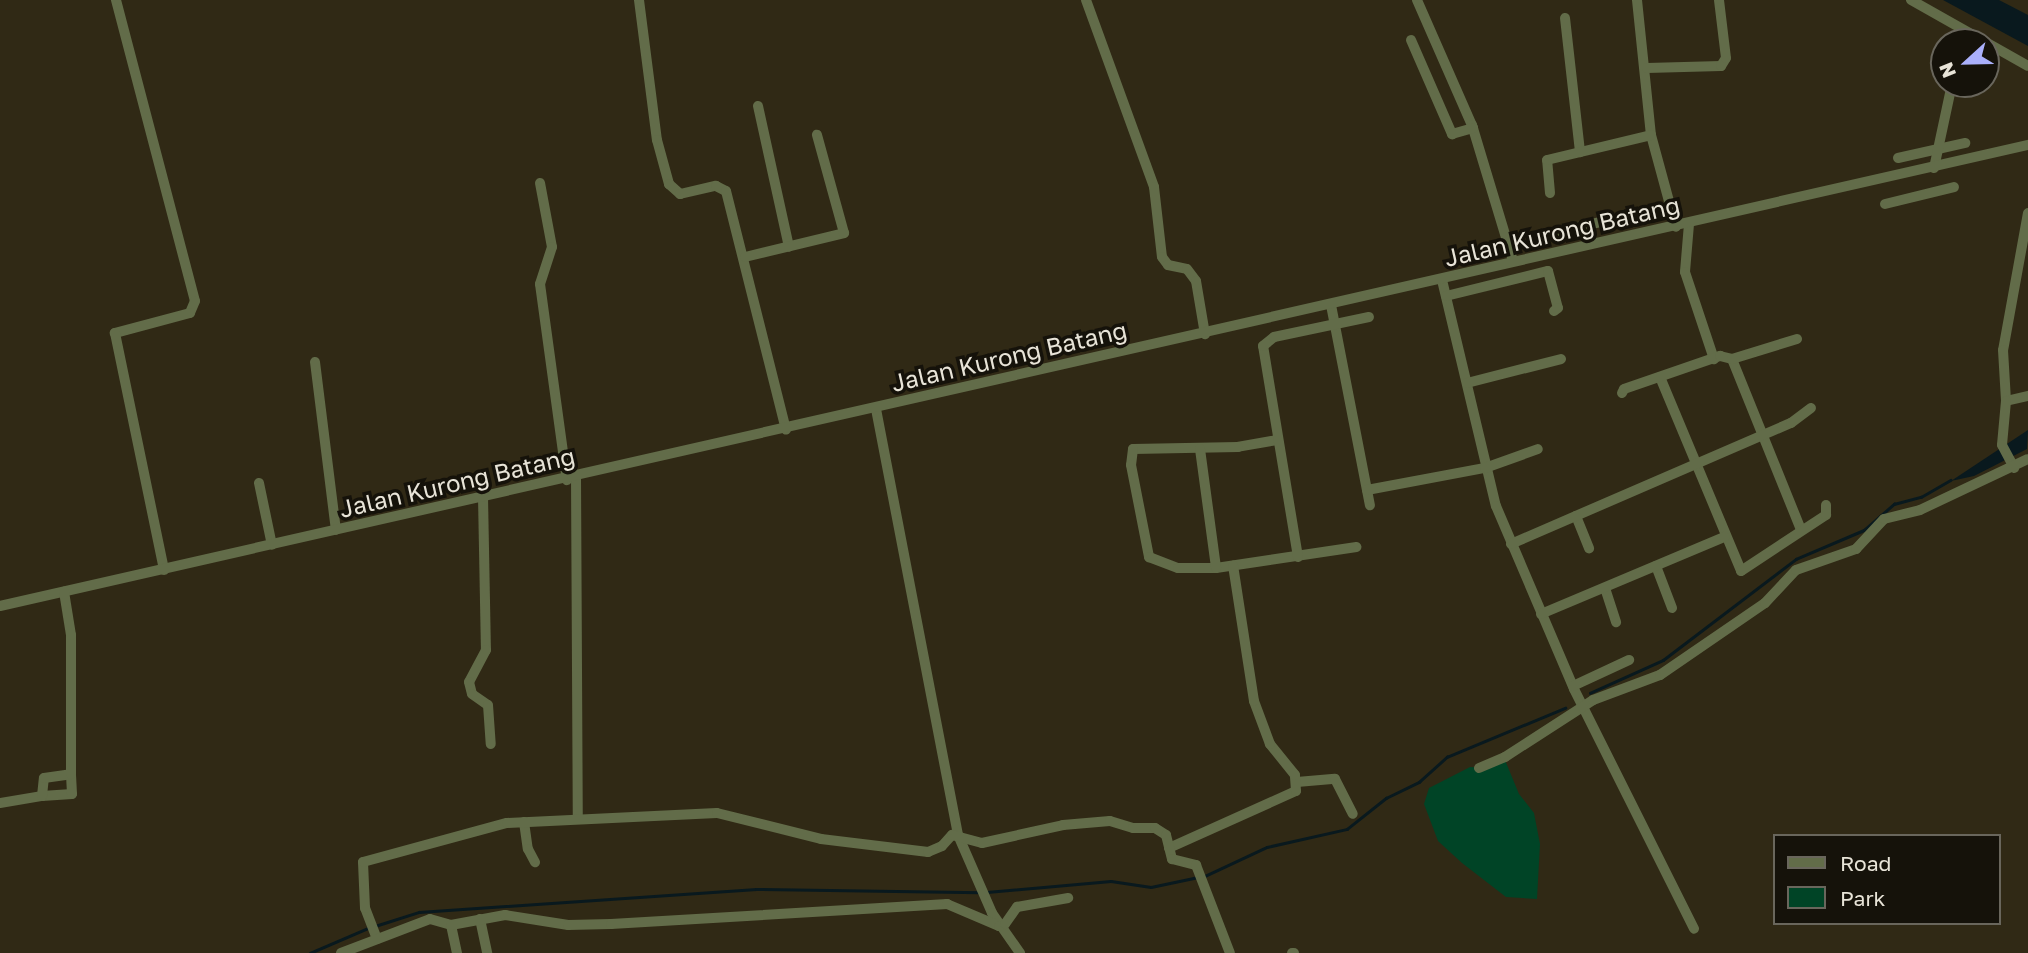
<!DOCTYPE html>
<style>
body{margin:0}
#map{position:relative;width:2028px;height:953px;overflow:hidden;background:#302915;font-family:"Golos Text",sans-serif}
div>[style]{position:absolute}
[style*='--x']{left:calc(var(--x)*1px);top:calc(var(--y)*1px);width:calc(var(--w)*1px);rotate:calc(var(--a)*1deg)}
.green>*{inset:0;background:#004426}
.water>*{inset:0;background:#09191e}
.stream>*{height:2.5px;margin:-1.25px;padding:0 1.25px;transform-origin:1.25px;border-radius:1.25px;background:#09191e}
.minor>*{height:10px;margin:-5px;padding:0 5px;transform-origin:5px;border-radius:5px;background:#626c49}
span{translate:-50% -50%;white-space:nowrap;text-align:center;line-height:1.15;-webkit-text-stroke:7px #15120a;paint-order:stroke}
.street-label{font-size:24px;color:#e8e4d8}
.legend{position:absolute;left:1773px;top:834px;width:228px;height:91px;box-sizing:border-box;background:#15120a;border:2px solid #69665c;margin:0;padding:9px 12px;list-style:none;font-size:21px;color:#e8e4d8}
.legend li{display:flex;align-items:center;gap:14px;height:35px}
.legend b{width:35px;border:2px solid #69665c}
.north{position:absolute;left:1930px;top:28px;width:70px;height:70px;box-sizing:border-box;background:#15120a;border:2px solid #69665c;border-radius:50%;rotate:248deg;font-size:19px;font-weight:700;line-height:28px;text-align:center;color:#e8e4d8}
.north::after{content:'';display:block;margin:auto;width:24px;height:32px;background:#aab0fb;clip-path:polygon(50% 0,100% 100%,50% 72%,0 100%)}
</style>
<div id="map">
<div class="green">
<i style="clip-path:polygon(1505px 760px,1519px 794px,1534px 813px,1540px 844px,1537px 899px,1506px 897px,1462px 863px,1438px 841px,1424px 804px,1429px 788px,1470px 767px,1485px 768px)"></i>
</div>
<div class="water">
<i style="clip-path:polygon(1943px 0,1999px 0,2028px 15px,2028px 46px)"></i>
<i style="clip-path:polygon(2028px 430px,2027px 449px,1974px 476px,1951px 481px)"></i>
</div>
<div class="stream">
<i style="--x:1590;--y:693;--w:80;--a:-24.3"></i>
<i style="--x:1663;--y:660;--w:167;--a:-37.2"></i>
<i style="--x:1796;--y:559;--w:74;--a:-23.1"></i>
<i style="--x:1864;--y:530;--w:40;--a:-41"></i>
<i style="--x:1894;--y:504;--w:28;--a:-15"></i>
<i style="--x:1921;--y:497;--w:34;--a:-30"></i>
<i style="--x:1205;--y:876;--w:68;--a:-25.1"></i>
<i style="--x:1267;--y:847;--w:82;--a:-12.7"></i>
<i style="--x:1347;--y:829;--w:50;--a:-38.5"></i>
<i style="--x:1386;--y:798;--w:37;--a:-26"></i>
<i style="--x:1419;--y:782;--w:38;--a:-42"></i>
<i style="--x:1447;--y:757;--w:128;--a:-22.6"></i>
<i style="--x:987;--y:892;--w:124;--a:-5.1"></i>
<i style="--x:1111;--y:881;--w:40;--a:8.5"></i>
<i style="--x:1151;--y:887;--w:48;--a:-12"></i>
<i style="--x:375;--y:926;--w:46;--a:-17.7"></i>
<i style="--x:419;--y:912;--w:338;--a:-3.9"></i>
<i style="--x:756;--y:889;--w:224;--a:0.8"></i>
<i style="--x:310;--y:953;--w:63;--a:-23.3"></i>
</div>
<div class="minor">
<i style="--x:116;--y:0;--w:311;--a:75.3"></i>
<i style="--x:195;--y:301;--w:13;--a:113"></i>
<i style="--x:190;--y:313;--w:78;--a:165.1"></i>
<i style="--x:115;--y:333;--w:242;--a:78.3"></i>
<i style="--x:639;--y:0;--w:141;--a:82.7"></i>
<i style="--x:657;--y:140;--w:46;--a:74.7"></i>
<i style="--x:669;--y:184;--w:15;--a:42"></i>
<i style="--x:680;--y:194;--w:37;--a:-13"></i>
<i style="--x:716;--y:186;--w:11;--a:27"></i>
<i style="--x:726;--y:191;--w:246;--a:75.9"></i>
<i style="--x:1086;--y:0;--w:199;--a:70"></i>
<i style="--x:1154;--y:187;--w:70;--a:83.5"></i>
<i style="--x:1162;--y:257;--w:10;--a:53"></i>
<i style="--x:1168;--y:265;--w:19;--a:12"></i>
<i style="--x:1187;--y:269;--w:15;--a:53"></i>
<i style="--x:1196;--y:281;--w:54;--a:80.4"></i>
<i style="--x:1417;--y:0;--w:137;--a:66.3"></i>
<i style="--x:1472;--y:125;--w:142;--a:73.2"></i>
<i style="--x:1637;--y:0;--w:136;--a:84.1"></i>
<i style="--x:1651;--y:135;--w:95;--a:74.8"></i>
<i style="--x:1911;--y:0;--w:134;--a:29.4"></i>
<i style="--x:1565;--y:18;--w:135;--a:83.6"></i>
<i style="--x:1411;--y:40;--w:103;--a:66.4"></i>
<i style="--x:1452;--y:134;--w:22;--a:-16"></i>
<i style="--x:1647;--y:68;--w:74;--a:-1.5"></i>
<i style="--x:1721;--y:66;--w:9;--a:-58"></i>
<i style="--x:1726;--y:58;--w:58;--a:-96.9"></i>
<i style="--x:758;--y:106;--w:144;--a:77.6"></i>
<i style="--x:1898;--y:158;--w:69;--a:-12.6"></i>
<i style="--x:1934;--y:168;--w:86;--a:-77.9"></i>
<i style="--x:540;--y:183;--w:65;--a:79.4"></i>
<i style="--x:552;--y:247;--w:39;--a:108"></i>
<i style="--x:540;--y:284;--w:198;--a:82.2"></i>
<i style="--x:1550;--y:193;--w:33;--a:-95"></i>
<i style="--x:1547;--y:160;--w:107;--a:-13.5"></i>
<i style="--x:1885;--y:204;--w:71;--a:-13.8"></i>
<i style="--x:2028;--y:213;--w:139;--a:100.3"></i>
<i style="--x:2003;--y:350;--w:51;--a:86.6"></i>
<i style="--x:2006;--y:401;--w:23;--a:-13"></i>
<i style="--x:1689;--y:224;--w:48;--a:94.8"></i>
<i style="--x:1685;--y:272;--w:92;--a:71.6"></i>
<i style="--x:1556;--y:232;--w:118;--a:-12.7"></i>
<i style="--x:745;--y:257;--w:102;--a:-13.6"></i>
<i style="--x:844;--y:233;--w:102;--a:-105.4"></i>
<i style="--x:1442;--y:280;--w:232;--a:76.6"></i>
<i style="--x:1496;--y:506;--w:199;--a:66.9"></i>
<i style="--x:1574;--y:689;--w:268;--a:63.4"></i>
<i style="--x:1446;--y:296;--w:105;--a:-13.8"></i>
<i style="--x:1548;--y:271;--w:38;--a:75"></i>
<i style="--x:1558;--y:308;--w:5;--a:143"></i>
<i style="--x:1331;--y:305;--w:204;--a:79"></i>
<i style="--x:1732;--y:359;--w:184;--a:68"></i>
<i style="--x:315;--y:362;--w:169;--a:82.9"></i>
<i style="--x:1660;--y:377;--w:210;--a:67.3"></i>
<i style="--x:1741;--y:571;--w:102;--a:-33.4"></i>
<i style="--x:1826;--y:515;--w:10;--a:-90"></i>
<i style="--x:1467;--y:383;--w:97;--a:-14.3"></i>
<i style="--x:1622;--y:393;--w:4;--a:-63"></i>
<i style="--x:1624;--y:389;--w:102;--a:-19"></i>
<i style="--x:1720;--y:356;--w:12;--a:14"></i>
<i style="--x:1732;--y:359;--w:68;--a:-17.1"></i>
<i style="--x:2006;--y:401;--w:44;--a:95.2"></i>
<i style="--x:2002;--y:445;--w:26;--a:62"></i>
<i style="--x:876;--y:409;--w:434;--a:79.1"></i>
<i style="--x:958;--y:835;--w:85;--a:66.4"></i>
<i style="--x:992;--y:913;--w:49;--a:55"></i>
<i style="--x:1277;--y:440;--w:40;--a:170"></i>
<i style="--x:1238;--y:447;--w:105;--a:178.9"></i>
<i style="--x:1133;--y:449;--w:16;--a:97"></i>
<i style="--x:1131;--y:465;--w:94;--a:78.9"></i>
<i style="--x:1149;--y:557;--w:31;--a:21"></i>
<i style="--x:1178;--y:568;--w:38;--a:0"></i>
<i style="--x:1216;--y:568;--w:142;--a:-8.5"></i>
<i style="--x:1200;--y:449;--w:120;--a:82.3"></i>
<i style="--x:576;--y:477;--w:340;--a:89.7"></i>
<i style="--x:259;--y:483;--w:63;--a:78.2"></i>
<i style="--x:1367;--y:490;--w:120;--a:-10.6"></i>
<i style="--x:1485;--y:468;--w:56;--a:-19.7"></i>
<i style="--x:483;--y:497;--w:153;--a:88.9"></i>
<i style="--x:486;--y:650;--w:36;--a:118"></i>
<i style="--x:469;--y:682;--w:12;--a:76"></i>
<i style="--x:472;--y:694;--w:19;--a:35"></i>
<i style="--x:488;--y:705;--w:39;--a:86"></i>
<i style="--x:1576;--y:516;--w:35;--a:68"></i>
<i style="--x:1511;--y:544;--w:305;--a:-23.4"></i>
<i style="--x:1791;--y:423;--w:25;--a:-37"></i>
<i style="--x:1298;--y:557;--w:214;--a:-99.4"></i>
<i style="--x:1263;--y:346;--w:14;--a:-39"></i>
<i style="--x:1274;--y:337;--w:97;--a:-11.9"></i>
<i style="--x:1656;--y:566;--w:45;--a:69.1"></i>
<i style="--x:1605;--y:588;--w:36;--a:72"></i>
<i style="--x:0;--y:606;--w:2080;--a:-12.81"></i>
<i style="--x:1541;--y:614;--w:199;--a:-22.8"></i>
<i style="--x:1573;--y:686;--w:62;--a:-24.9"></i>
<i style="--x:1479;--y:768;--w:28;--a:-23"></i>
<i style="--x:1505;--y:757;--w:105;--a:-32.9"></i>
<i style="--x:1593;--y:700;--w:72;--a:-20.5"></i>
<i style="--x:1660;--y:675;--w:127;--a:-34.4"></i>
<i style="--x:1765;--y:603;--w:45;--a:-46.8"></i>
<i style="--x:1796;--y:570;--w:64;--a:-19.3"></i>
<i style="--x:1856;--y:549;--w:41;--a:-47"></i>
<i style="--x:1884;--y:519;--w:37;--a:-14"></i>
<i style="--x:1920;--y:510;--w:119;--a:-25.3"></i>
<i style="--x:1297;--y:782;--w:38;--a:-5"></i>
<i style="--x:1335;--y:779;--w:39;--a:63"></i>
<i style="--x:42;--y:796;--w:30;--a:-4"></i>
<i style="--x:72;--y:794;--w:20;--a:-93"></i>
<i style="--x:0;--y:803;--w:43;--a:-9.5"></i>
<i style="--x:42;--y:796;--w:18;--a:-84"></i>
<i style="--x:44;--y:778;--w:27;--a:-8"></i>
<i style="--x:71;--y:774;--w:139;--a:-90"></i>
<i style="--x:71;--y:635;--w:44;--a:-99.2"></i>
<i style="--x:524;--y:822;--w:27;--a:82"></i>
<i style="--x:528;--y:849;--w:15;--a:62"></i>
<i style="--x:1169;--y:848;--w:139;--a:-24.2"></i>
<i style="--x:1296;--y:791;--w:16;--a:-94"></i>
<i style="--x:1295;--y:775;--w:40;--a:-129"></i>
<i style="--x:1270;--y:744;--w:46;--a:-110.4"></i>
<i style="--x:1254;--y:701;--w:137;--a:-98.8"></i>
<i style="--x:480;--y:919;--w:35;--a:78"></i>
<i style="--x:451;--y:925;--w:29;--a:78"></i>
<i style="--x:377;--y:939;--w:33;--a:-111"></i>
<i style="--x:365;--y:908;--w:46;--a:-92.5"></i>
<i style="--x:363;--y:862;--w:149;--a:-15.2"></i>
<i style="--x:507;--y:823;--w:210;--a:-2.7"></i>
<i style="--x:717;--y:813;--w:107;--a:14"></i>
<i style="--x:821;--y:839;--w:108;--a:6.9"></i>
<i style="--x:928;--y:852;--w:15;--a:-23"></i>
<i style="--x:942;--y:846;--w:15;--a:-48"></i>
<i style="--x:952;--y:835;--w:31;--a:15"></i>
<i style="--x:982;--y:843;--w:83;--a:-12.5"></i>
<i style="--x:1063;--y:825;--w:47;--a:-4.9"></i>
<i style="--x:1110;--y:821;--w:24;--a:17"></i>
<i style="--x:1133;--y:828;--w:22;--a:0"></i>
<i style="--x:1155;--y:828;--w:13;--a:32"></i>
<i style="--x:1166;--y:835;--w:25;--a:76"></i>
<i style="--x:1172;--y:859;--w:25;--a:14"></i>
<i style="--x:1196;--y:865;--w:94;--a:68.9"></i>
<i style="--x:341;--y:953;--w:95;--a:-20.9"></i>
<i style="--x:430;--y:919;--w:22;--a:16"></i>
<i style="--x:451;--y:925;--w:55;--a:-10.5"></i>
<i style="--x:505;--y:915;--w:64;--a:9"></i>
<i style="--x:568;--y:925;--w:43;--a:-1.3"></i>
<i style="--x:611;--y:924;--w:337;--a:-3.4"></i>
<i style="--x:947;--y:904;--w:56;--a:22.9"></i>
<i style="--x:999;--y:926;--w:6;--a:-18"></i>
<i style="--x:1005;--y:924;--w:21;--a:-55"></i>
<i style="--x:1017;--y:907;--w:52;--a:-10"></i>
<i style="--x:1292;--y:953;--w:2;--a:0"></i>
</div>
<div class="street-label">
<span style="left:1562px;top:231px;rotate:-13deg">Jalan Kurong Batang</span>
<span style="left:1009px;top:356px;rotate:-13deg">Jalan Kurong Batang</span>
<span style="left:457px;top:482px;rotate:-13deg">Jalan Kurong Batang</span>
</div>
<ul class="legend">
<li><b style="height:9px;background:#626c49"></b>Road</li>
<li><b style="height:19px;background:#004426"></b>Park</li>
</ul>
<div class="north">N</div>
</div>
